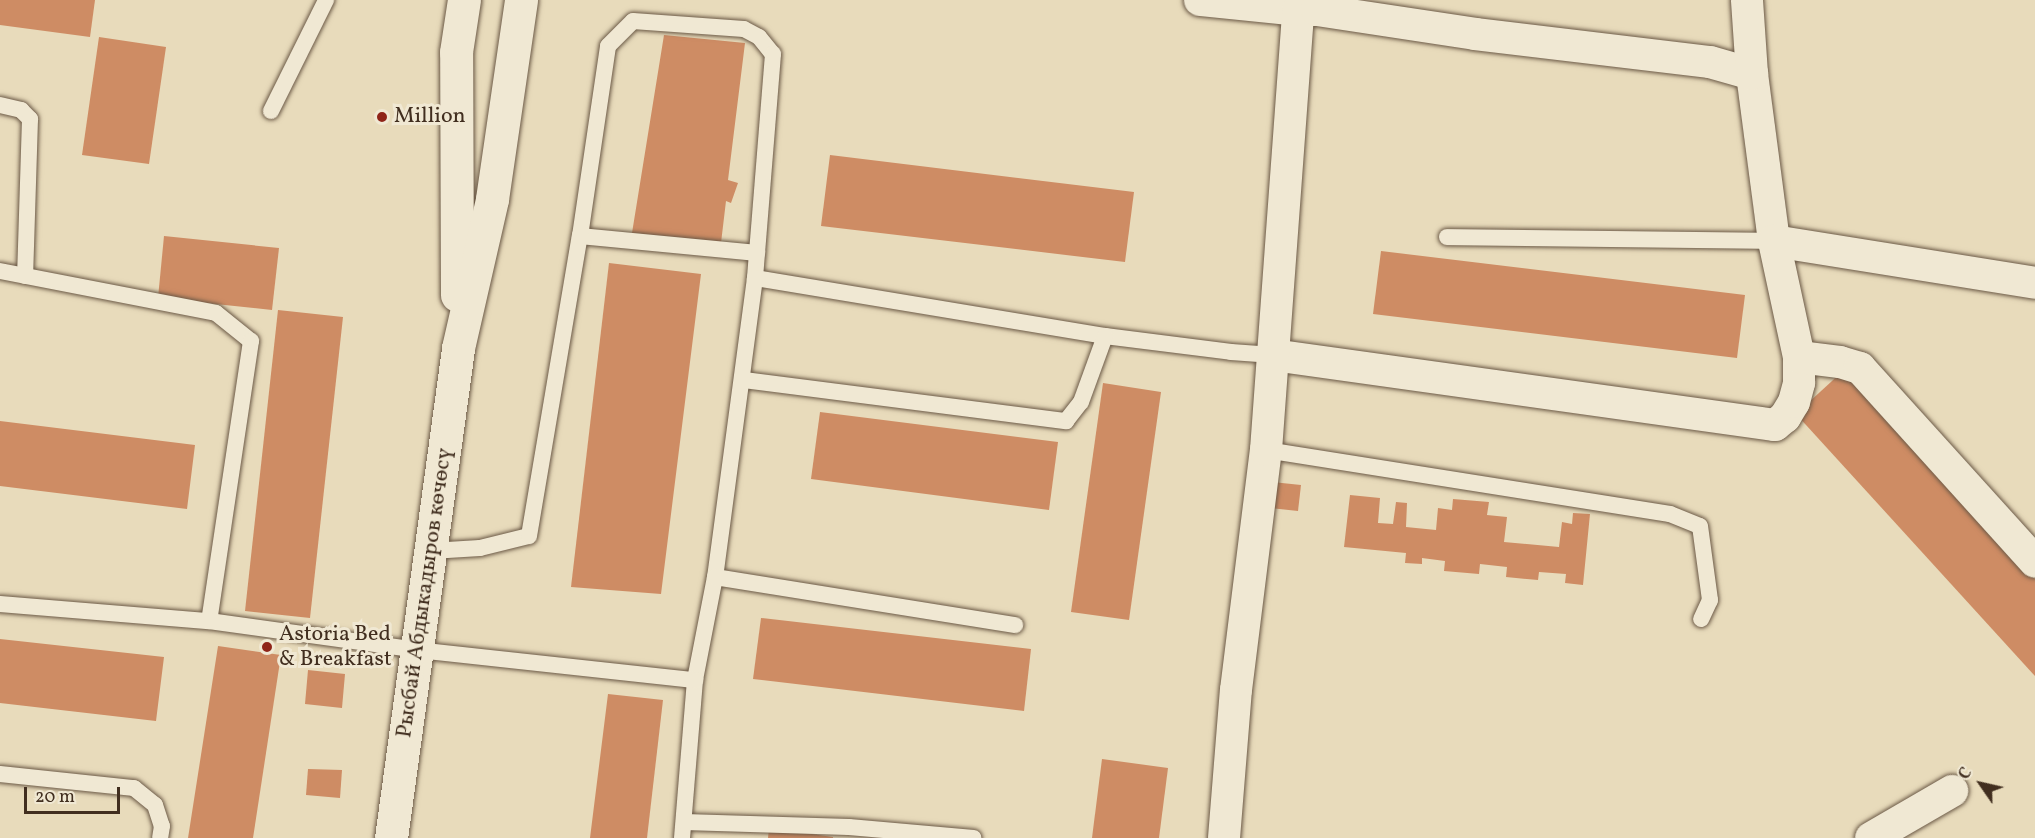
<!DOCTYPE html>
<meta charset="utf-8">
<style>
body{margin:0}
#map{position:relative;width:2035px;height:838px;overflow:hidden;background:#e8dbbb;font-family:Vollkorn,serif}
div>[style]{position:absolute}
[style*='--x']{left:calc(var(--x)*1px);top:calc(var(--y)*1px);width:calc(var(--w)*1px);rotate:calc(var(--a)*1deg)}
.building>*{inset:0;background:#ce8c64}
.roads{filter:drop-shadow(0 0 2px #6b5946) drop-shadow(0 0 2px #6b5946)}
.lane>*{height:16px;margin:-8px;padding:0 8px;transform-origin:8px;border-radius:8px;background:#f0e8d3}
.street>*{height:32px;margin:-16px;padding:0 16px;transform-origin:16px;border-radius:16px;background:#f0e8d3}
.secondary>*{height:33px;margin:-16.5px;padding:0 16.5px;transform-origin:16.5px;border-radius:16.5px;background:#f0e8d3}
.dots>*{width:16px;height:16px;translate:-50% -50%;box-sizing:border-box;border:3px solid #f0e8d3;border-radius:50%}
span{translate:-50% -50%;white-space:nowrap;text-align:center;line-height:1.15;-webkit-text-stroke:6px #f0e8d3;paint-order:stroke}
.poi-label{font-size:22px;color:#412e1f}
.left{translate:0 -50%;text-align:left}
.street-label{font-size:22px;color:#412e1f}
.north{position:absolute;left:1951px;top:754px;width:60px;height:60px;-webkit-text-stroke:4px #f0e8d3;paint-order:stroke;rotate:304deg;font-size:16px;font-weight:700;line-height:24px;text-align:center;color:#412e1f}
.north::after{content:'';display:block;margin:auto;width:21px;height:27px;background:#412e1f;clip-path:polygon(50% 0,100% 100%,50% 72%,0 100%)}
.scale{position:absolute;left:24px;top:787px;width:96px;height:27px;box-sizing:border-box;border:3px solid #412e1f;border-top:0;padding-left:8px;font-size:18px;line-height:21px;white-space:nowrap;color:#412e1f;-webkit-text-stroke:4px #f0e8d3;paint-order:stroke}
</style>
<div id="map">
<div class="building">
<i style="clip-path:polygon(0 0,95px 0,90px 37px,0 25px)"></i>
<i style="clip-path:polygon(664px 35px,745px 43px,728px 180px,738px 183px,731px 203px,726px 201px,721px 243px,632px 233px)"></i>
<i style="clip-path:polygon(99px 37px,166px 47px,149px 164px,82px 155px)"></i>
<i style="clip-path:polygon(830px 155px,1134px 192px,1125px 262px,821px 226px)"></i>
<i style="clip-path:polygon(164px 236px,279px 248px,272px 310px,158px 298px)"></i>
<i style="clip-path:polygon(1381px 251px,1745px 295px,1737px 358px,1373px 314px)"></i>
<i style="clip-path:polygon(609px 263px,701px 274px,661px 594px,571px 587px)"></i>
<i style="clip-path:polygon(278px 310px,343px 317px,310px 618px,245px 611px)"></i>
<i style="clip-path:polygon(1844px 370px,2035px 579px,2035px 676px,1796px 414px)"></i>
<i style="clip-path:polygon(1103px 383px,1161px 392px,1129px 620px,1071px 612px)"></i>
<i style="clip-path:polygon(820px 412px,1058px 442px,1049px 510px,811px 479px)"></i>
<i style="clip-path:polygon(0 421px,195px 445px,187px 509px,0 486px)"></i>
<i style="clip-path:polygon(1264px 481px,1301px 485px,1298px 511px,1261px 507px)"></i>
<i style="clip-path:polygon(1350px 495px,1380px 498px,1378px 523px,1393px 524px,1396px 502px,1407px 503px,1406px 527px,1436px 530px,1438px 508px,1452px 510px,1453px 499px,1489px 502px,1487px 515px,1507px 517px,1504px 542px,1559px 547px,1562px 522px,1572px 524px,1573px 513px,1590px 514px,1583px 585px,1565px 583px,1566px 574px,1539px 572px,1538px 580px,1506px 577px,1507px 567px,1480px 564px,1479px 574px,1444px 571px,1445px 561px,1422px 558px,1422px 564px,1405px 563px,1406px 553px,1344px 547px)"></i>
<i style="clip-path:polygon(761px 618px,1031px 649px,1024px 711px,753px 679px)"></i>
<i style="clip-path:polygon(0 639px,164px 657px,156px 721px,0 703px)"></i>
<i style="clip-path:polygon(218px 646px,281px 655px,253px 838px,188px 838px)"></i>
<i style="clip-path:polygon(308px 670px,345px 674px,342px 708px,305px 704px)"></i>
<i style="clip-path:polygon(608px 694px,663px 700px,647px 838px,590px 838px)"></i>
<i style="clip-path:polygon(1102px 759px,1168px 768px,1159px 838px,1092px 838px)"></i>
<i style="clip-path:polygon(308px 769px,342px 770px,340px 798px,306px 795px)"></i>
<i style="clip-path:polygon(769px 828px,833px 837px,833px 838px,768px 838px)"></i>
</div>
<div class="roads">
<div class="lane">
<i style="--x:0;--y:105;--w:22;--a:13"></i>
<i style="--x:21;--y:110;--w:13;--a:45"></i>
<i style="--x:30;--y:119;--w:157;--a:91.8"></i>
<i style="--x:271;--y:111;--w:124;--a:-63.6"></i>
<i style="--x:580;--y:236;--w:178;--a:5.5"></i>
<i style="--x:1447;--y:237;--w:327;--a:0.7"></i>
<i style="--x:0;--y:271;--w:220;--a:11"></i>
<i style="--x:216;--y:313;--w:45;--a:38.7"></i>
<i style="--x:251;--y:341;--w:283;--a:98.5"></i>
<i style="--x:755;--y:278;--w:355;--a:9.4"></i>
<i style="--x:1105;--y:336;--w:127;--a:7.2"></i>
<i style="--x:1231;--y:352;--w:42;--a:4.1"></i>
<i style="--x:744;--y:380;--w:325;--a:7.3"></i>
<i style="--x:1066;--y:421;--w:24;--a:-52"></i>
<i style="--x:1081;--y:402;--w:70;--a:-70"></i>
<i style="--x:1266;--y:450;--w:409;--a:9"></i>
<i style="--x:1670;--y:514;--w:32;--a:22"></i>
<i style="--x:1700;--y:526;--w:75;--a:82.3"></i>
<i style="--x:1710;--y:600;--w:21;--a:115"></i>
<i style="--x:431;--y:551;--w:49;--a:-3.5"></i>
<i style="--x:480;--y:548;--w:50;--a:-13.8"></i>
<i style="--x:529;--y:536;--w:304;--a:-80.4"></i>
<i style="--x:580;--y:236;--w:192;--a:-81.6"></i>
<i style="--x:608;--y:46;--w:35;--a:-45"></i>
<i style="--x:633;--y:21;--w:111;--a:4.1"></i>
<i style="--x:744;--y:29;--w:17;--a:28"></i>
<i style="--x:759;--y:37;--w:22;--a:51"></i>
<i style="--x:773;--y:54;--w:225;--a:94.6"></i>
<i style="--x:755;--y:278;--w:302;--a:97.6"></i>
<i style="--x:715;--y:577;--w:105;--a:101"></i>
<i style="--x:695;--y:680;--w:159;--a:94.7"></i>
<i style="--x:715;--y:577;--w:304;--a:9.1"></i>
<i style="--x:0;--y:604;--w:210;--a:4.7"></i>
<i style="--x:209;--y:621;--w:210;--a:7.9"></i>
<i style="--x:417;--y:650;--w:280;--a:6.2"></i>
<i style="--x:0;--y:774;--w:135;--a:6"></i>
<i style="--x:134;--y:788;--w:27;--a:39"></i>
<i style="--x:155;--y:805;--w:22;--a:72"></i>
<i style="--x:162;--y:826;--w:12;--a:99"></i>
<i style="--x:684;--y:822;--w:165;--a:1.7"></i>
<i style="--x:849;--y:827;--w:125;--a:5"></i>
</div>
<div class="street">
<i style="--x:1200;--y:0;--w:99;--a:5.8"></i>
<i style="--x:1752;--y:74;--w:168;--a:82.5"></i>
<i style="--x:1774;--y:241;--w:264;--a:9.1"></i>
<i style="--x:1273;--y:355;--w:507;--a:7.94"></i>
<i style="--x:1775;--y:425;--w:13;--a:-39"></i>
<i style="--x:1785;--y:417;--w:17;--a:-59"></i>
<i style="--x:1794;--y:402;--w:20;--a:-75"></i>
<i style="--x:1799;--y:383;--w:26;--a:-90"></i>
<i style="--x:1799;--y:357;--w:119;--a:-102.2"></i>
<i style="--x:1799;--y:357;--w:41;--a:7"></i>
<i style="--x:1840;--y:362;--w:21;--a:17"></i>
<i style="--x:1860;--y:368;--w:261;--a:47.9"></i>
<i style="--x:1224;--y:838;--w:148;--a:-85.4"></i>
<i style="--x:1236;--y:690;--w:242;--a:-82.9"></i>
<i style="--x:1266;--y:450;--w:441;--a:-85.8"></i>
<i style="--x:1298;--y:10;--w:19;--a:0"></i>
<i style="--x:1317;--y:10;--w:160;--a:8.6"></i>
<i style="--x:1475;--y:34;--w:237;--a:6.8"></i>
<i style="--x:1710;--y:62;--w:44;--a:15.9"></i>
<i style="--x:1752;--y:74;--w:74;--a:-93.9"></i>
<i style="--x:1871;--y:838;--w:94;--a:-30.1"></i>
</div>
<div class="secondary">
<i style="--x:457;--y:295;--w:243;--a:-90.2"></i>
<i style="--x:456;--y:52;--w:53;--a:-81.3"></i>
<i style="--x:391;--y:838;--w:495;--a:-82.2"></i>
<i style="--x:458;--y:348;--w:153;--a:-77.1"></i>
<i style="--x:492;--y:199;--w:201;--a:-81.7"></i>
</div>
</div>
<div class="dots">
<i style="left:382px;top:117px;background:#8f2418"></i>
<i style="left:267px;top:647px;background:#8f2418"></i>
</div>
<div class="poi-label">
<span class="left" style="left:394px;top:117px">Million</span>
<span class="left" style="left:279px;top:647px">Astoria Bed<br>&amp; Breakfast</span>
</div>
<div class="street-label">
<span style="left:425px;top:593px;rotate:-82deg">Рысбай Абдыкадыров көчөсү</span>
</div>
<div class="north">С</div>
<div class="scale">20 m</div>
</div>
